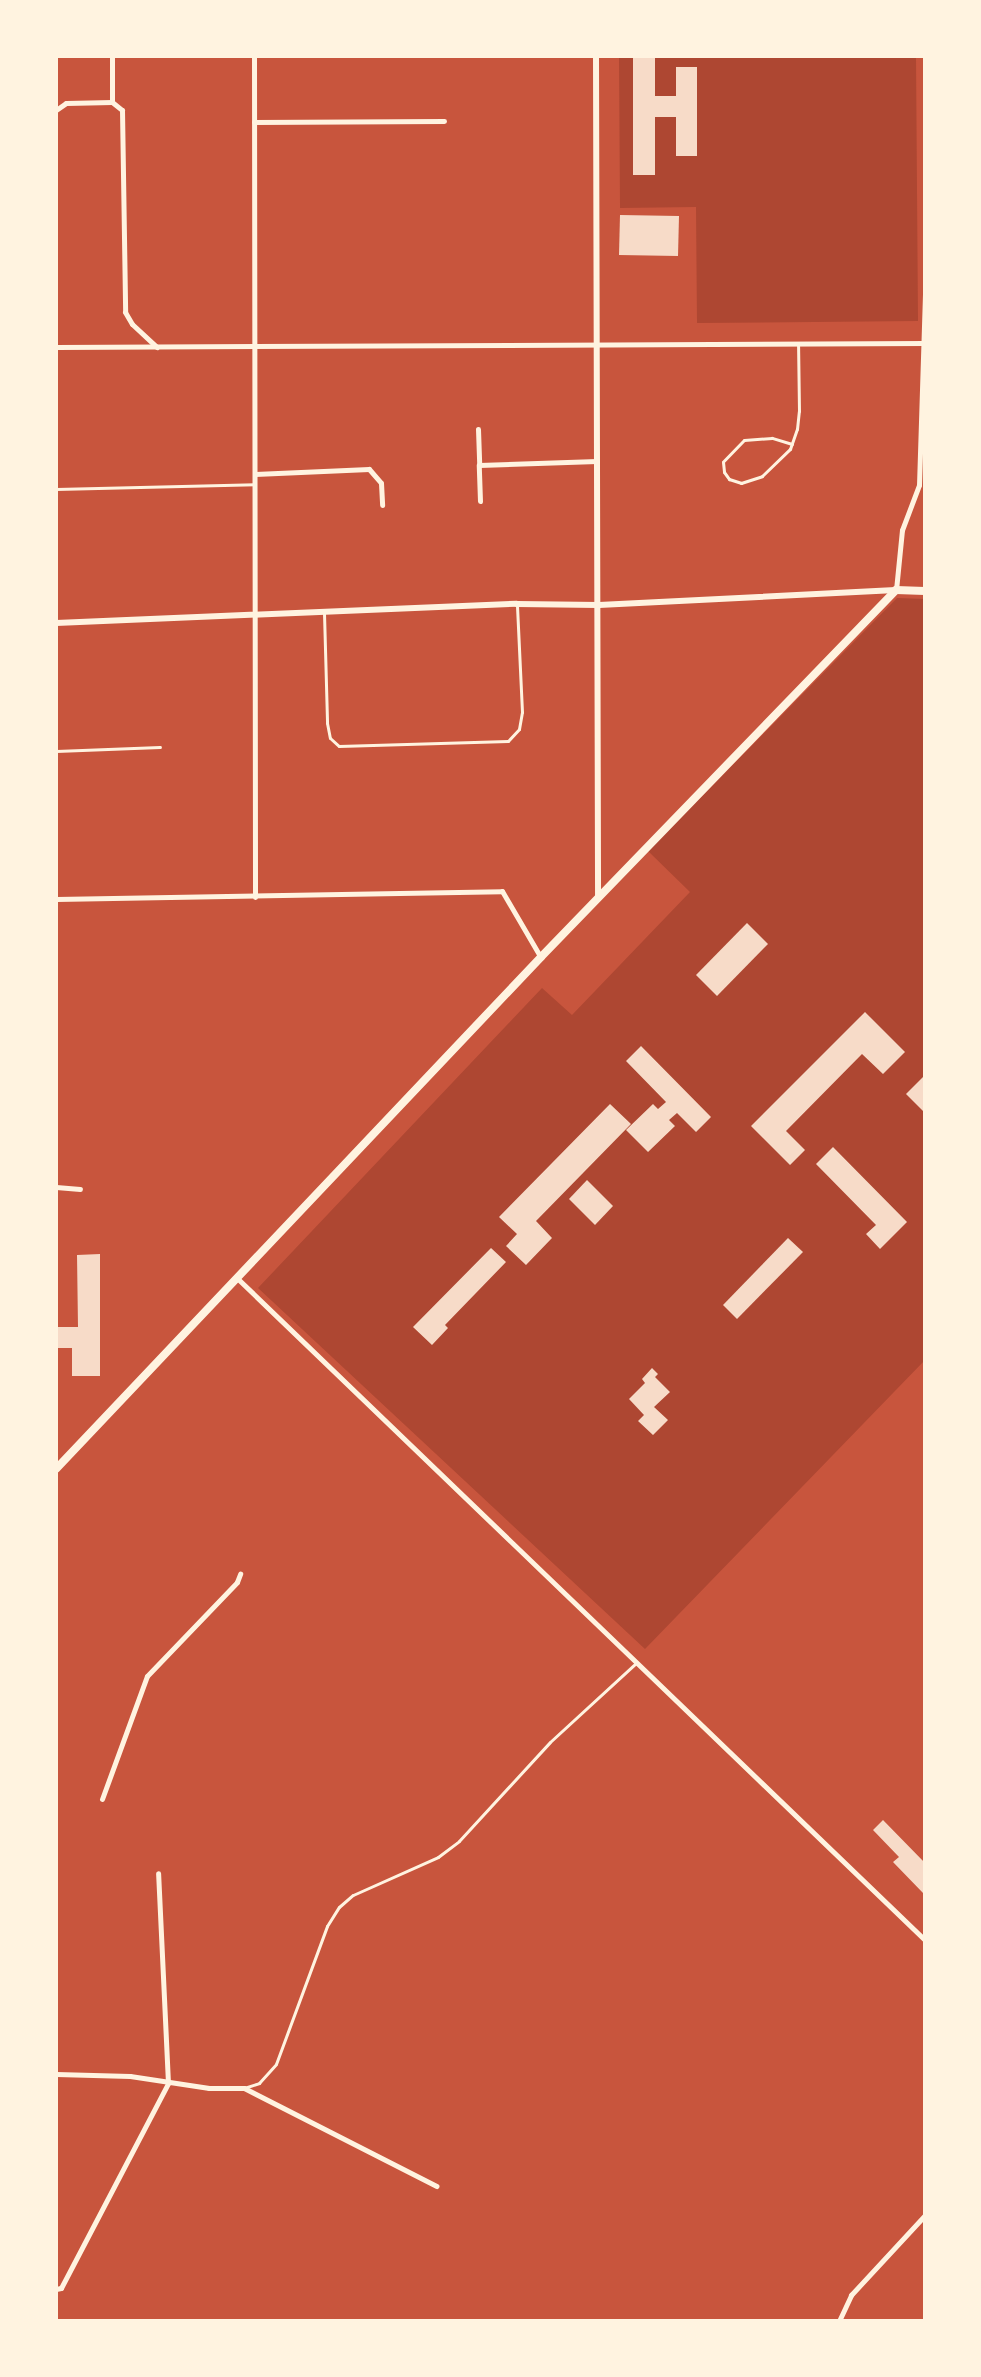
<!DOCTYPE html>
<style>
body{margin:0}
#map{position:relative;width:981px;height:2377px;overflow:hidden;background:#c8553d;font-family:"Noto Sans",sans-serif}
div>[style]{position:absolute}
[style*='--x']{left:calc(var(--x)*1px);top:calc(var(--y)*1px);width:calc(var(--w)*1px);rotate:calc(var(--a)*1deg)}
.green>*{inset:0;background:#ae4732}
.building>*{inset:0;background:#f7dbc8}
.service>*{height:3px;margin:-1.5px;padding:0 1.5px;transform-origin:1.5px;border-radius:1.5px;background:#fff3e0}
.minor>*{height:5px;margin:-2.5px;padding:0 2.5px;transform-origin:2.5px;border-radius:2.5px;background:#fff3e0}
.tertiary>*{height:6px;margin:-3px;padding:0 3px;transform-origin:3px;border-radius:3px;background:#fff3e0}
.trunk>*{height:8px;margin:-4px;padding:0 4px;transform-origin:4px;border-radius:4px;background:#fff3e0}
span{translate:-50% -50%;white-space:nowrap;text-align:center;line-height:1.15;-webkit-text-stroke:7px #fff3e0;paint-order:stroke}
.frame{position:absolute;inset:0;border:58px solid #fff3e0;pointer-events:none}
</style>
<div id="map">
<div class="green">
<i style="clip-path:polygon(619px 56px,916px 56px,918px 321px,697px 323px,696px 207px,620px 208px)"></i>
<i style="clip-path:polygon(897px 598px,925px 599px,925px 1360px,645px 1649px,258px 1288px,542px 988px,572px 1015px,690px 892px,648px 851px)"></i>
</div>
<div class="building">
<i style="clip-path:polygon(633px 56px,655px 56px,655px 96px,676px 96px,676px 67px,697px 67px,697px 156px,676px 156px,676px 117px,655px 117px,655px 175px,633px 175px)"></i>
<i style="clip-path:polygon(620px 215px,679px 216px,678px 256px,619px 255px)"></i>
<i style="clip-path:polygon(747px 923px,768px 944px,717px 996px,696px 975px)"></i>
<i style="clip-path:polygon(865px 1012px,905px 1052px,883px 1074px,862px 1054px,786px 1131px,805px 1150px,790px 1165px,751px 1126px)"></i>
<i style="clip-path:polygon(641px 1046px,711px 1117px,696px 1132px,677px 1113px,669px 1120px,675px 1126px,648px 1152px,626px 1130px,653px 1104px,658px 1109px,666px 1102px,626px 1061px)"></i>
<i style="clip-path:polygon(925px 1075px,925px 1113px,906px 1094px)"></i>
<i style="clip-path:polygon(610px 1104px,631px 1124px,536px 1221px,552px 1238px,526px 1265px,506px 1246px,517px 1234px,499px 1217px)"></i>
<i style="clip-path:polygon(833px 1147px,907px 1222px,880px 1249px,866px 1234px,876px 1225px,816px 1164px)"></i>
<i style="clip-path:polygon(587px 1180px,613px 1206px,595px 1225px,569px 1199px)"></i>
<i style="clip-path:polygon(788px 1238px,803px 1252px,737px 1319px,723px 1305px)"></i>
<i style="clip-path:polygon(491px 1248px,506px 1262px,445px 1325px,448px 1328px,432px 1345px,413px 1327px)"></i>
<i style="clip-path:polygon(100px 1254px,100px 1376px,72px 1376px,72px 1348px,56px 1348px,56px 1327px,78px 1327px,77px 1255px)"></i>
<i style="clip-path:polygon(652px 1368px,658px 1374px,655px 1377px,670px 1392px,654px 1407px,668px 1420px,653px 1435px,638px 1421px,644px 1415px,629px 1399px,645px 1383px,642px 1379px)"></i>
<i style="clip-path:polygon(883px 1820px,925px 1863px,923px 1893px,893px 1862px,899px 1857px,873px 1830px)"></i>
</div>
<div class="service">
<i style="--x:792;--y:444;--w:21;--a:-163"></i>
<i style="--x:772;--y:438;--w:28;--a:176"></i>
<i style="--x:744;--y:440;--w:30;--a:134"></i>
<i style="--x:723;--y:462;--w:10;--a:84"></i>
<i style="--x:724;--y:472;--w:9;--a:54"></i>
<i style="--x:729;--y:479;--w:13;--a:18"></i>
<i style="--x:741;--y:483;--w:22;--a:-18"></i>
<i style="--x:762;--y:476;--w:39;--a:-44"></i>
<i style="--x:790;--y:449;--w:21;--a:-71"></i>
<i style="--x:797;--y:429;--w:18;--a:-84"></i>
<i style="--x:799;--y:411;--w:68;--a:-90.8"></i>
<i style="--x:56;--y:489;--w:199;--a:-1.4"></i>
<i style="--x:324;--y:613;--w:110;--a:88.4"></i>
<i style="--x:327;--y:723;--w:15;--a:79"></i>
<i style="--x:330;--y:738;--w:12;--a:42"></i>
<i style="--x:339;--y:746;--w:169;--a:-1.7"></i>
<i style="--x:508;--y:741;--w:16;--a:-47"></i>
<i style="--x:519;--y:729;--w:17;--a:-80"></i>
<i style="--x:522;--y:712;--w:108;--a:-92.7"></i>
<i style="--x:56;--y:751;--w:104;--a:-2.2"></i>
<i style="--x:244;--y:2088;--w:16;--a:-18"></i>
<i style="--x:259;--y:2083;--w:25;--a:-48"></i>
<i style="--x:276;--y:2064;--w:147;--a:-69.7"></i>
<i style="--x:327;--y:1926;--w:22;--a:-58"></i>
<i style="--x:339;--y:1907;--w:18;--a:-41"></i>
<i style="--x:353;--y:1895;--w:93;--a:-24.1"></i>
<i style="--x:438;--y:1857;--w:26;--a:-37"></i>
<i style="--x:459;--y:1841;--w:134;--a:-47.4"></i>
<i style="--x:550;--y:1742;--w:117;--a:-42.6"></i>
</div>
<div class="minor">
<i style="--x:112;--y:56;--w:46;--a:90"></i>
<i style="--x:112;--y:102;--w:13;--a:39"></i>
<i style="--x:122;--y:110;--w:202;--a:89.1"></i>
<i style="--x:125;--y:312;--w:14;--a:60"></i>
<i style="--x:132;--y:324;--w:34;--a:43"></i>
<i style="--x:254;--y:56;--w:841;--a:89.93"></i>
<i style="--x:56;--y:110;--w:12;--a:-35"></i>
<i style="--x:66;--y:103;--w:46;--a:-1.2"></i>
<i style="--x:254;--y:122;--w:190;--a:-0.3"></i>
<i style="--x:56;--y:347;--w:869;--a:-0.26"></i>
<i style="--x:478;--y:429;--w:36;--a:88"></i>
<i style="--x:255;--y:474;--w:114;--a:-2.5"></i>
<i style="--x:369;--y:469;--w:18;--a:49"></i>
<i style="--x:381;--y:483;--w:22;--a:87"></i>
<i style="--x:480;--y:501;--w:36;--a:-92"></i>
<i style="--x:479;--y:465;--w:118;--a:-1.9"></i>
<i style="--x:896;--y:590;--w:60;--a:-84.3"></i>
<i style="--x:902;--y:530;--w:48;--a:-69.3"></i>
<i style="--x:919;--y:485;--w:196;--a:-88.2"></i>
<i style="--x:56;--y:899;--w:446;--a:-1"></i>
<i style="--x:502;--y:891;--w:75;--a:59.7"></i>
<i style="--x:56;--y:1187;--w:24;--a:5"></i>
<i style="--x:238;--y:1279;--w:953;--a:43.9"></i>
<i style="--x:102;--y:1799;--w:131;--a:-69.9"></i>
<i style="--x:147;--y:1676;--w:130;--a:-46.2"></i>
<i style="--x:237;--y:1582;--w:9;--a:-69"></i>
<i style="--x:56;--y:2074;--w:74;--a:1.5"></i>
<i style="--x:130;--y:2076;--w:80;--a:8.6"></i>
<i style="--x:209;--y:2088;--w:35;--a:0"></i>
<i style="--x:244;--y:2088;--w:216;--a:27"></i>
<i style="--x:56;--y:2289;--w:5;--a:-11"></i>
<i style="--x:61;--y:2288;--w:231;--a:-62.4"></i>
<i style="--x:168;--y:2083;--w:210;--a:-92.7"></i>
<i style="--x:839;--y:2321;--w:29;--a:-65"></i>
<i style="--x:851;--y:2295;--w:109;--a:-47.2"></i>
</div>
<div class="tertiary">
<i style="--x:596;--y:56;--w:842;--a:89.86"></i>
<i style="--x:56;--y:623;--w:461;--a:-2.4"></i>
<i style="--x:517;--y:604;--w:82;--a:0.7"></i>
<i style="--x:599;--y:605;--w:297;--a:-2.9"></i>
</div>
<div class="trunk">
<i style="--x:56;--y:1469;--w:705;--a:-46.55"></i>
<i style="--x:541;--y:957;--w:511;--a:-45.95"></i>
<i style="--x:896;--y:590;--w:29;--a:2"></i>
</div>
<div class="frame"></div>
</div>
